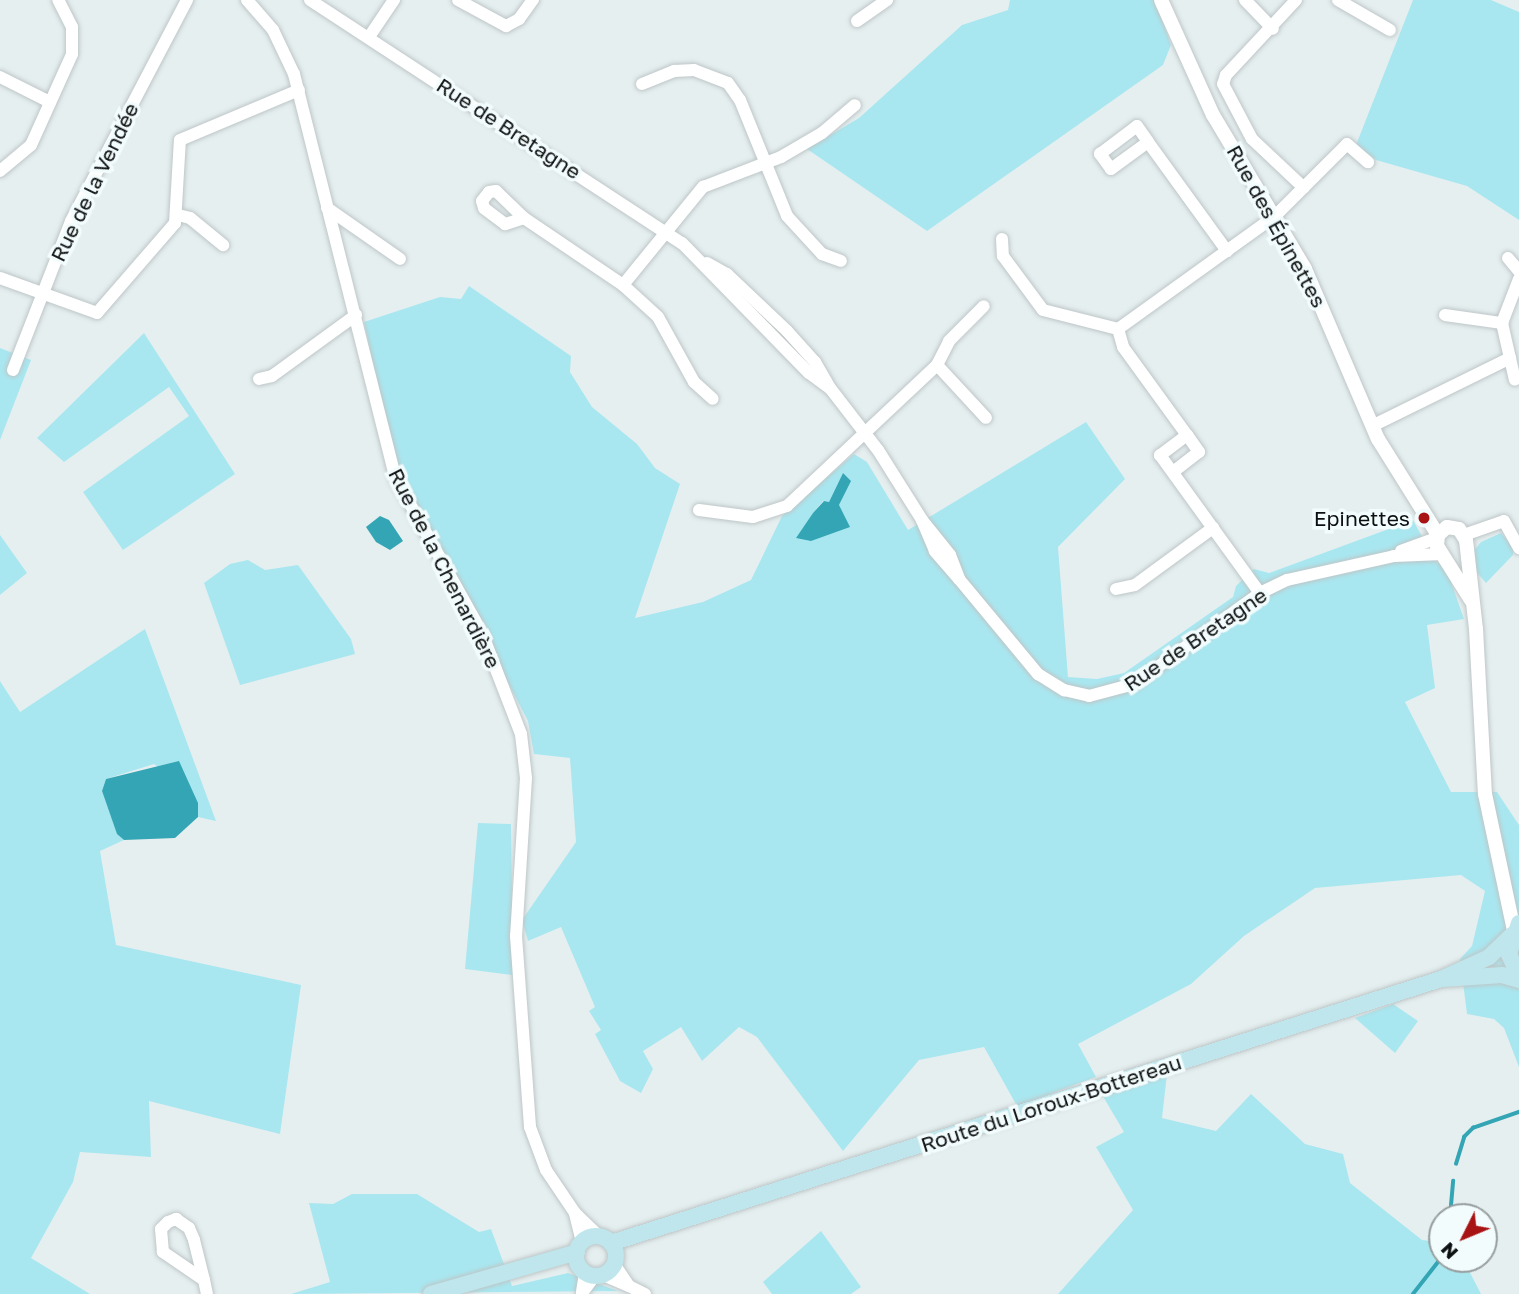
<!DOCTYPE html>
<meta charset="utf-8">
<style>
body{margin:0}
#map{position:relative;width:1519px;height:1294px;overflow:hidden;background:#e6eff0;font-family:"Golos Text",sans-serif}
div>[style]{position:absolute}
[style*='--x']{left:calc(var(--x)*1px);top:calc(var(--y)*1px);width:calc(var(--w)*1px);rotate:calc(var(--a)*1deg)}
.green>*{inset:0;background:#a9e7f0}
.water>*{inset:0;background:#33a5b4}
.stream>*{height:3.5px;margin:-1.75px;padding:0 1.75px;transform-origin:1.75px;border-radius:1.75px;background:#33a5b4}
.roads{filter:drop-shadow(0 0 2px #bec6c7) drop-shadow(0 0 2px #bec6c7)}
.minor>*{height:12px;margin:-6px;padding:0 6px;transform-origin:6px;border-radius:6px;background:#fff}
.tertiary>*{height:14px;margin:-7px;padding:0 7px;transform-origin:7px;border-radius:7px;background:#fff}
.secondary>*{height:16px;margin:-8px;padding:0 8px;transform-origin:8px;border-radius:8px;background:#bee6ec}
.secondary>.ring{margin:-8px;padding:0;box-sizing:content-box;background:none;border:16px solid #bee6ec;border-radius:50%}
.dots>*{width:19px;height:19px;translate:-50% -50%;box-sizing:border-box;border:4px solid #f3fcfd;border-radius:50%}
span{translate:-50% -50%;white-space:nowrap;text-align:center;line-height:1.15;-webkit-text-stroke:7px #f3fcfd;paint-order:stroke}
.street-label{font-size:21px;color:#0d1010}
.poi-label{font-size:21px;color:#0d1010}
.right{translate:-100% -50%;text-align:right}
.north{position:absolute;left:1428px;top:1203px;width:70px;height:70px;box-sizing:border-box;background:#f3fcfd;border:2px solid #979e9e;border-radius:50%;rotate:227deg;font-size:19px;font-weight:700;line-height:28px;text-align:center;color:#0d1010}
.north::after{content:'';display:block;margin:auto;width:24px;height:32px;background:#a81314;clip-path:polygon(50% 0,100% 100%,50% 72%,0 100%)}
</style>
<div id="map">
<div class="green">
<i style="clip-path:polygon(1010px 0,1155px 0,1171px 45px,1163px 65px,927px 231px,807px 149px,859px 118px,962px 25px,1008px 10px)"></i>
<i style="clip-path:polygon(1413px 0,1491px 0,1519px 12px,1519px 220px,1467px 186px,1376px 160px,1356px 145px)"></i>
<i style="clip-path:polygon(evenodd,469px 286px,571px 356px,570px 372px,592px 407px,637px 444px,655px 468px,680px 484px,635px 618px,703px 602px,751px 580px,782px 516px,854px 454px,867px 462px,908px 530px,1086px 422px,1125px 479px,1058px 547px,1068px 677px,1097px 679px,1124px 673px,1233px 597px,1236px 586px,1254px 569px,1269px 573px,1413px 520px,1435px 561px,1446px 568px,1464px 619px,1427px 625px,1435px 688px,1405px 702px,1451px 792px,1497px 792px,1519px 825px,1519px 1067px,1504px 1028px,1494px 1019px,1467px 1014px,1460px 959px,1472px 946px,1485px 891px,1461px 875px,1315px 888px,1244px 936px,1191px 984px,1078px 1044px,1096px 1077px,1017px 1106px,984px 1047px,919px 1060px,843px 1151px,757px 1037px,739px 1027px,702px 1061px,681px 1027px,643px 1051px,653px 1069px,641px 1093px,620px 1081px,595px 1034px,601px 1030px,589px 1011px,595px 1007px,561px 927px,528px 941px,522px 920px,576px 842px,570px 758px,534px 754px,528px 721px,395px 465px,364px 322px,440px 297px,461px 299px,469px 286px,843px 473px,846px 490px,839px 505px,797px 539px,813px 513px,823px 501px,829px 502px,843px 473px)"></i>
<i style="clip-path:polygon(144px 333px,235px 474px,123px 550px,83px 492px,189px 416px,169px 387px,64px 462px,37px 438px)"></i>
<i style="clip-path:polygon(0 348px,31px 360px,0 440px)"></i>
<i style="clip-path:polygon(1501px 533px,1513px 547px,1513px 555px,1486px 583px,1474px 569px,1472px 553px,1481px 542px)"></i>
<i style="clip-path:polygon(0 535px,27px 573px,0 595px)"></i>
<i style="clip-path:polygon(248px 560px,265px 570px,298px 565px,351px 639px,355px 654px,240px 685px,204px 583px,230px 564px)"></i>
<i style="clip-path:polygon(145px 629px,216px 821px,198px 817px,193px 792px,154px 764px,106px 779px,102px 791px,117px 833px,124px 840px,100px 851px,116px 945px,301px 985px,280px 1134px,149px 1101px,151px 1157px,80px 1152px,73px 1182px,31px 1258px,90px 1294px,0 1294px,0 681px,20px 712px)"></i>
<i style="clip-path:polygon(478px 823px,511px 824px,513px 975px,465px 969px)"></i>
<i style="clip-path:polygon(1393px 1004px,1418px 1021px,1395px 1053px,1355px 1018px)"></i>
<i style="clip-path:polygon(1167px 1074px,1162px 1118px,1216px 1131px,1251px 1094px,1305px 1144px,1343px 1154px,1350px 1183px,1422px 1240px,1442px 1242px,1442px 1259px,1463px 1259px,1481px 1294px,1058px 1294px,1133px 1210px,1096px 1147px,1124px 1132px,1101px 1093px)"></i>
<i style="clip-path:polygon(352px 1194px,417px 1194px,479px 1232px,491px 1229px,512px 1286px,568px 1273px,618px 1291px,291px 1294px,330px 1282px,309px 1203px,333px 1204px)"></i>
<i style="clip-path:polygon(821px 1231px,861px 1287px,851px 1294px,772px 1294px,763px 1282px)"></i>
</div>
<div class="water">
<i style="clip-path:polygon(843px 473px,851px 481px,839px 505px,850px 527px,811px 541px,796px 538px,813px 513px,824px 501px,829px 502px)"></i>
<i style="clip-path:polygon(380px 516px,389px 520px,403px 541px,390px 550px,376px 542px,366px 527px)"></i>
<i style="clip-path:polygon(179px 761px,198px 803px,198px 817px,175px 838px,124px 840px,117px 834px,102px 791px,106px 779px)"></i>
</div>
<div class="stream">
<i style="--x:1456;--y:1164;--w:28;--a:-73"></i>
<i style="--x:1464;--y:1137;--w:13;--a:-45"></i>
<i style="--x:1473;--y:1128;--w:49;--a:-19.2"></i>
<i style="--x:1450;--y:1217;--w:36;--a:-85"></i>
<i style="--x:1413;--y:1294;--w:47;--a:-51.9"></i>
</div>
<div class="roads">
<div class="minor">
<i style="--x:247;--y:0;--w:40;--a:49"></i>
<i style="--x:273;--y:30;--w:49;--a:64.5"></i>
<i style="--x:294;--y:74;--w:418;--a:75.9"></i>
<i style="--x:396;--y:479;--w:176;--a:60.8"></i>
<i style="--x:482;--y:633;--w:108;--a:68.9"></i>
<i style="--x:521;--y:734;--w:44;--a:83.5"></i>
<i style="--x:526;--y:778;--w:158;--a:93.6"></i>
<i style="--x:516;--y:936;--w:192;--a:85.8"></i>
<i style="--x:530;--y:1127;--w:46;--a:69.6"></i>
<i style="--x:546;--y:1170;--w:52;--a:56"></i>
<i style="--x:310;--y:0;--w:444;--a:33.2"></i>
<i style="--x:682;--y:243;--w:182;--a:45.7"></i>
<i style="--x:809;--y:373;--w:26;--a:36"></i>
<i style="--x:830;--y:388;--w:78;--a:52.3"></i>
<i style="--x:878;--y:450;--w:83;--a:57.8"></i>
<i style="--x:458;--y:0;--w:55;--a:28.4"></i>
<i style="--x:506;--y:26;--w:15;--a:-28"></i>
<i style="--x:519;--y:19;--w:24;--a:-54"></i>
<i style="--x:1245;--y:0;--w:40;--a:46"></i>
<i style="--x:1296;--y:0;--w:103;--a:133"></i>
<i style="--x:1226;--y:75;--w:9;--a:108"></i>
<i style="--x:1223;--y:84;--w:62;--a:62.2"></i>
<i style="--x:1252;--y:139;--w:71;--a:43.3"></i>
<i style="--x:1338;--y:0;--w:60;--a:30"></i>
<i style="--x:857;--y:21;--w:37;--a:-35"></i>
<i style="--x:369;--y:37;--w:45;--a:-56"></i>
<i style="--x:0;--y:77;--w:56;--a:26.6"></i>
<i style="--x:642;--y:84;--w:35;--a:-22"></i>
<i style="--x:674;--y:71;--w:20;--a:-3"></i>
<i style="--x:694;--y:70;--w:36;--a:21"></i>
<i style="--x:728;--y:83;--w:21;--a:55"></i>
<i style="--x:740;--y:100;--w:125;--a:67.9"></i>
<i style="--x:787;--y:216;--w:52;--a:47.4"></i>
<i style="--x:822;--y:254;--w:20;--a:20"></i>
<i style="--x:1137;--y:126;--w:19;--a:55"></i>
<i style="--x:1148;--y:142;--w:46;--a:143.9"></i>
<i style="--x:1111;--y:169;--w:19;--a:-126"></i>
<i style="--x:1100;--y:154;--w:46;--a:-37.1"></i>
<i style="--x:1148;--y:142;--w:135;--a:54.1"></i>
<i style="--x:0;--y:171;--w:40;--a:-40"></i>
<i style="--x:31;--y:145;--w:100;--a:-65.7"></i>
<i style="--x:72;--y:54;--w:27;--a:-90"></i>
<i style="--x:72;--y:27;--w:30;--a:-117"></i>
<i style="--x:327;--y:208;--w:89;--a:34.9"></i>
<i style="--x:178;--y:215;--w:12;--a:14"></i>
<i style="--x:190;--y:218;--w:43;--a:39.3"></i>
<i style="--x:524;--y:218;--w:20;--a:162"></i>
<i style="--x:505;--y:224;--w:26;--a:-143"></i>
<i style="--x:484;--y:208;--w:7;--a:-106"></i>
<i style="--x:482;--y:201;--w:11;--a:-52"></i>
<i style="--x:489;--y:192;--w:7;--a:-8"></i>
<i style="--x:496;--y:191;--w:39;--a:44"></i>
<i style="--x:524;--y:218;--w:120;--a:34.1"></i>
<i style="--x:623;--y:285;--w:47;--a:42.4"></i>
<i style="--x:658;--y:317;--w:74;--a:61"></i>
<i style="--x:694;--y:382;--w:25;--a:42"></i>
<i style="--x:1002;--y:239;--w:17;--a:87"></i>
<i style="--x:1003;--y:256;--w:67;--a:53.5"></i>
<i style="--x:1043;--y:310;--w:77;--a:14.2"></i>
<i style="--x:1118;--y:329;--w:192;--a:-35.7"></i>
<i style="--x:1274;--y:217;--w:103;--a:-45"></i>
<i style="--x:1347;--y:144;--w:28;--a:41"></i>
<i style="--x:1508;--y:258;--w:17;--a:50"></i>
<i style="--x:707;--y:263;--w:23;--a:29"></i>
<i style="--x:727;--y:274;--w:83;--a:43.5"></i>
<i style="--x:787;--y:331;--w:42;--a:47.9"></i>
<i style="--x:815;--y:362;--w:30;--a:60"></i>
<i style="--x:0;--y:278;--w:103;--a:19.8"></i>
<i style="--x:97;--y:313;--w:119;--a:-49.1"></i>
<i style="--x:175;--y:223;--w:83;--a:-86.6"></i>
<i style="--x:180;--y:140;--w:129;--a:-22.8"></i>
<i style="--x:623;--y:285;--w:127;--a:-50.8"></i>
<i style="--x:703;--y:187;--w:84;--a:-21"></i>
<i style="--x:781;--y:157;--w:48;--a:-30.3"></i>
<i style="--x:822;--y:133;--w:43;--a:-40.3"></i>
<i style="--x:1445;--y:315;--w:58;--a:8"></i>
<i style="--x:1502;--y:323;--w:58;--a:77.2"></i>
<i style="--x:1502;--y:323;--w:47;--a:-68.9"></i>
<i style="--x:1118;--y:329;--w:19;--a:74"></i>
<i style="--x:1123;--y:347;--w:109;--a:54"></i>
<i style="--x:1187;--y:435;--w:34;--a:143"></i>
<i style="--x:1160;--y:455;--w:170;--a:54.1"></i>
<i style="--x:937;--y:365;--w:72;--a:47.2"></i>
<i style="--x:13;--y:370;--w:160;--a:-68.7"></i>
<i style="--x:71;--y:221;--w:250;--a:-62.3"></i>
<i style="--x:259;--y:379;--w:13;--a:-13"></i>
<i style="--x:272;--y:376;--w:104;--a:-36"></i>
<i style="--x:1372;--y:426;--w:154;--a:-26.2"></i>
<i style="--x:1173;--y:472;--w:33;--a:-38"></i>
<i style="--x:1199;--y:452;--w:21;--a:-125"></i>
<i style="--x:699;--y:510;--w:54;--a:7.4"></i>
<i style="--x:753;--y:517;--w:36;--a:-18"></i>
<i style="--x:787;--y:506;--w:206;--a:-43.2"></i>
<i style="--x:937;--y:365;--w:27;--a:-63"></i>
<i style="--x:949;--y:341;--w:49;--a:-45"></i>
<i style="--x:922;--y:520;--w:45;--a:51.3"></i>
<i style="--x:950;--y:555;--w:26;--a:69"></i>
<i style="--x:959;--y:579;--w:37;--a:-131"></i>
<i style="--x:935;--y:551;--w:34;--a:-113"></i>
<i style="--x:1464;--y:535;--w:42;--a:-19.3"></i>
<i style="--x:1504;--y:521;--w:31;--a:61"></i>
<i style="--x:1401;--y:551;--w:38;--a:-20"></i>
<i style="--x:959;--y:579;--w:124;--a:50.3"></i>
<i style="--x:1038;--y:674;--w:31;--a:32"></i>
<i style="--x:1064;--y:690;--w:26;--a:13"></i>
<i style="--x:1089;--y:696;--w:47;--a:-14.9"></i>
<i style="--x:1134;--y:684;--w:155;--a:-35.8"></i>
<i style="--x:1260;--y:593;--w:30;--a:-26"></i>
<i style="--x:1287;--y:580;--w:110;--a:-12.6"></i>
<i style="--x:1394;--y:556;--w:48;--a:-2.4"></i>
<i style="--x:1116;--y:589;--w:19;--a:-12"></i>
<i style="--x:1135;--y:585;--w:97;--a:-36.2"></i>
<i style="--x:582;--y:1242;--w:30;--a:-104"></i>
<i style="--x:575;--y:1213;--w:35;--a:44"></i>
<i style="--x:585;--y:1273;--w:20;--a:99"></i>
<i style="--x:582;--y:1293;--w:21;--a:-53"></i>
<i style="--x:603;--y:1275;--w:28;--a:23"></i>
<i style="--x:629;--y:1286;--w:27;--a:-124"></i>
<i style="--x:204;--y:1280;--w:50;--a:-145.7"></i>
<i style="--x:163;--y:1252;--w:23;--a:-95"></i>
<i style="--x:161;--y:1229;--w:10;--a:-45"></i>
<i style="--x:168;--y:1222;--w:9;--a:-21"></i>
<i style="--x:176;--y:1219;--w:16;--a:35"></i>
<i style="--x:189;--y:1228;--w:13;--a:67"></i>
<i style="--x:194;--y:1240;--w:41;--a:76"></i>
<i style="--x:204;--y:1280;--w:14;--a:78"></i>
<i style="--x:629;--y:1286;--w:18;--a:27"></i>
</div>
<div class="tertiary">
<i style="--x:1161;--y:0;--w:126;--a:65.7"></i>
<i style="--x:1213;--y:115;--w:179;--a:59.1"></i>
<i style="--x:1305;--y:269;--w:185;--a:66.8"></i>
<i style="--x:1378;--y:439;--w:113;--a:58"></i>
<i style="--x:1471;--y:600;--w:64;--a:-122.2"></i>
<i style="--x:1437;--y:546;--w:11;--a:-85"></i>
<i style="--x:1438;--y:535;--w:12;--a:-42"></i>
<i style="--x:1447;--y:527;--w:12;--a:9"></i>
<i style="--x:1459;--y:529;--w:13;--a:58"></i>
<i style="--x:1466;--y:540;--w:90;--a:83.6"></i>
<i style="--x:1476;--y:629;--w:165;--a:86.9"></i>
<i style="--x:1485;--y:794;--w:139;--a:78"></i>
</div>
<div class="secondary">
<i style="--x:1519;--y:923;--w:33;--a:108"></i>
<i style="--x:1509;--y:954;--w:26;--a:67"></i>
<i style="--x:1443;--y:979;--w:59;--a:-3.9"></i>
<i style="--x:1502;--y:975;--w:18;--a:16"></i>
<i class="ring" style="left:576px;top:1236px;width:24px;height:24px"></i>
<i style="--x:611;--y:1243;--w:871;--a:-17.64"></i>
<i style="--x:1441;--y:979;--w:53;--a:-24.6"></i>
<i style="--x:1489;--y:957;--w:32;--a:-44"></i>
<i style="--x:431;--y:1294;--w:152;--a:-16"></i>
</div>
</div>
<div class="dots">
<i style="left:1424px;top:518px;background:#a81314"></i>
</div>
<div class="street-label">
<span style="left:509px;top:128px;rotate:33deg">Rue de Bretagne</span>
<span style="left:94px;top:182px;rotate:-64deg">Rue de la Vendée</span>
<span style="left:1277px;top:226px;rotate:61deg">Rue des Épinettes</span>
<span style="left:445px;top:568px;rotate:63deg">Rue de la Chenardière</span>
<span style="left:1195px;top:639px;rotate:-34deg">Rue de Bretagne</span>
<span style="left:1051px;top:1103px;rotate:-18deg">Route du Loroux-Bottereau</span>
</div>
<div class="poi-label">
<span class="right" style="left:1410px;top:518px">Epinettes</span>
</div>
<div class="north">N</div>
</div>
